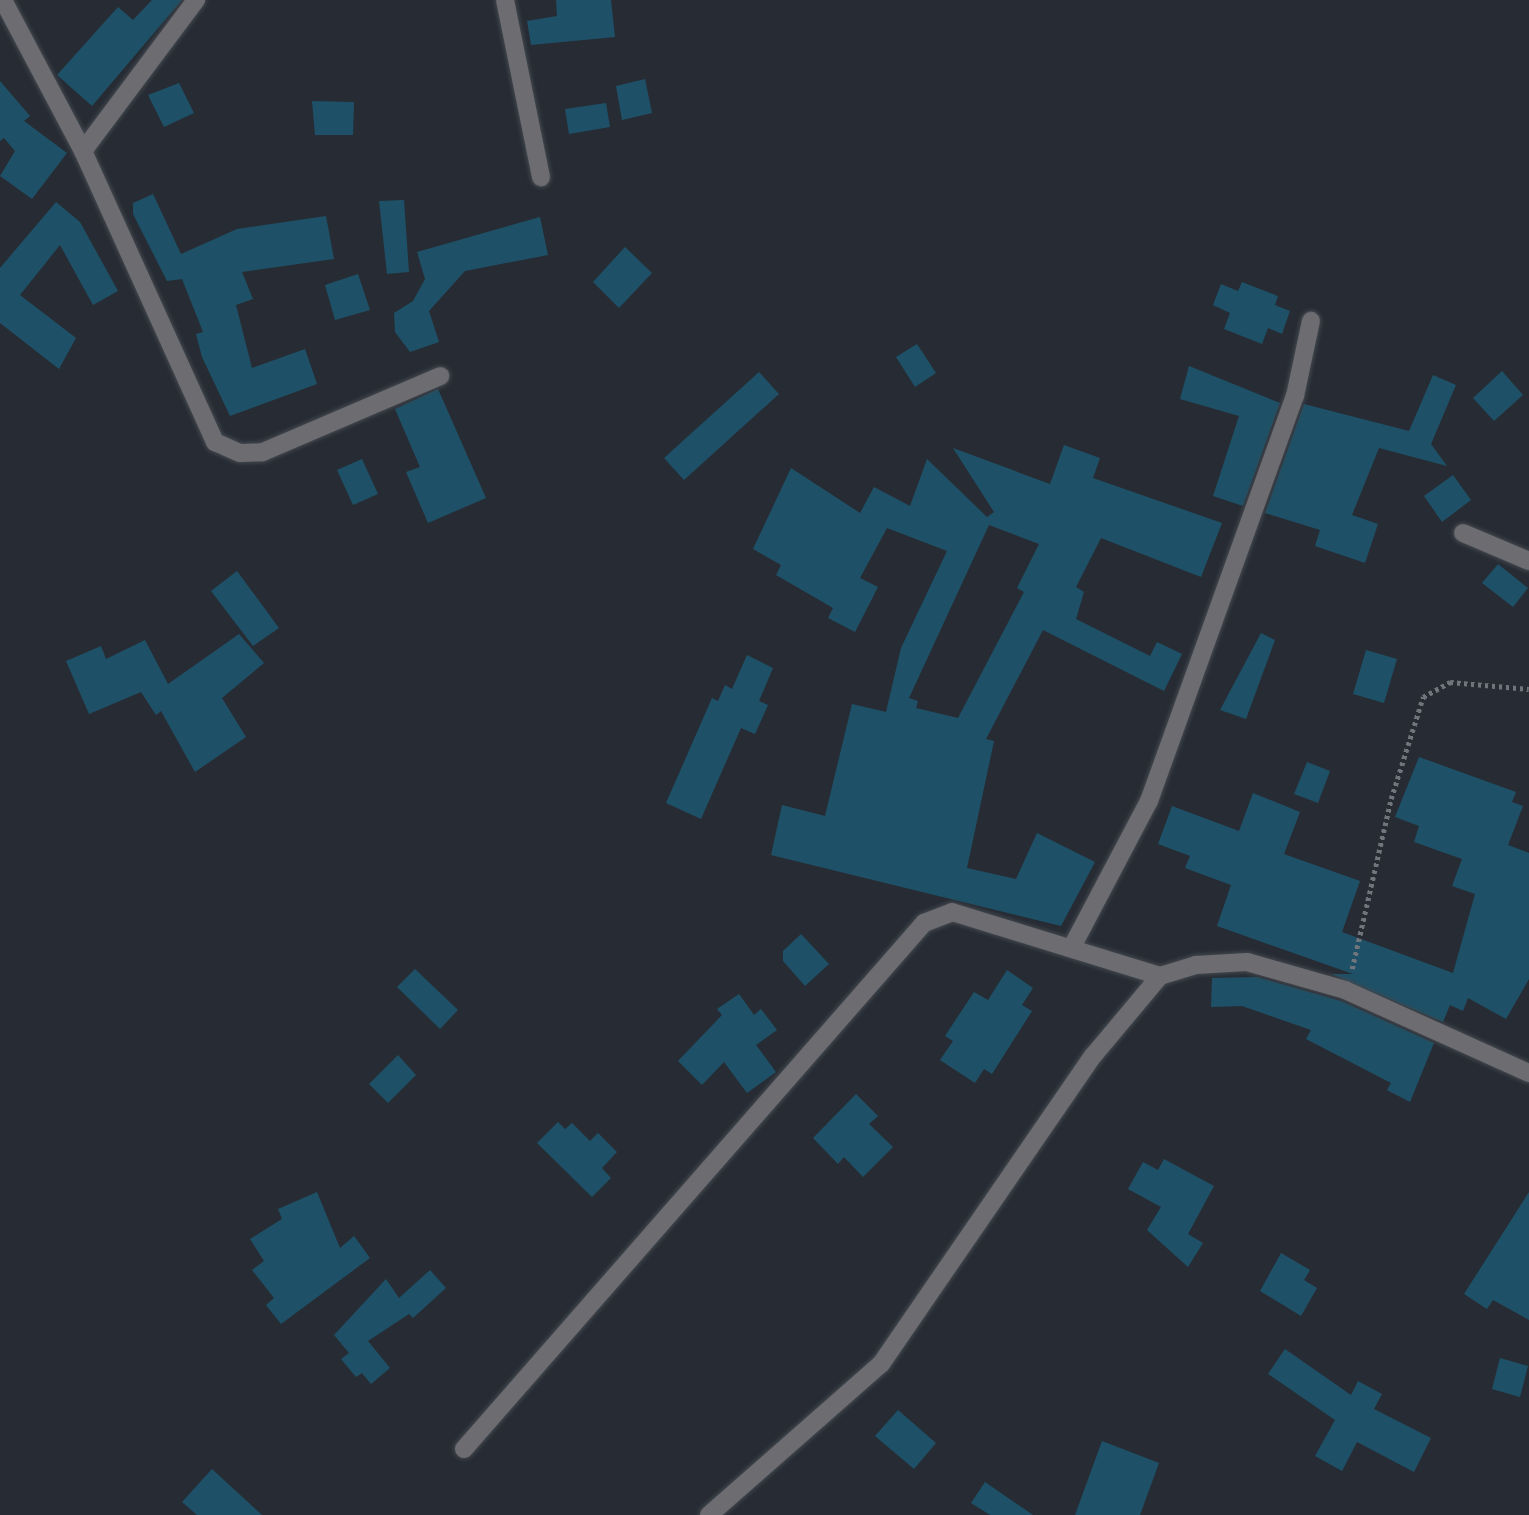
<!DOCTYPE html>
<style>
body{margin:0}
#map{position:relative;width:1529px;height:1515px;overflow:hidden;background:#272c34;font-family:"Nunito Sans",sans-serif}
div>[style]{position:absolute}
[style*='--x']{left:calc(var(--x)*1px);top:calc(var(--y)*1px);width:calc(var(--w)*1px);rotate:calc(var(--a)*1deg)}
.building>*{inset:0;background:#1e5167}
.path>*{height:4.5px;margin-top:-2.25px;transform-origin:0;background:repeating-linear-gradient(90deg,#70757c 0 3.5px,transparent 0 7px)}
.roads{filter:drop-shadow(0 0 2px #43484f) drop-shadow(0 0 2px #43484f)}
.minor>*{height:18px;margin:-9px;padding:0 9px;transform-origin:9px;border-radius:9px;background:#6c6c71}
span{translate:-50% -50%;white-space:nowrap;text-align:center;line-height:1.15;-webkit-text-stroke:5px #272c34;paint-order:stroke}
</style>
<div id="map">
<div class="building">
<i style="clip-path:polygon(152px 0,182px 0,92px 106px,57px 75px,118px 7px,133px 20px)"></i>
<i style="clip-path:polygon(556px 0,611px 0,615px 37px,531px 45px,527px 21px,557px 16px)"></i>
<i style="clip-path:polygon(645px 79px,652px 113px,622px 120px,616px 86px)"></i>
<i style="clip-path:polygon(0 81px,30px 116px,24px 121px,67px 153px,32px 199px,0 176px,15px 151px,4px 138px,0 141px)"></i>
<i style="clip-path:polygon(179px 83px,194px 113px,164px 127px,148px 95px)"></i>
<i style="clip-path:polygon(312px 101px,354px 102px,353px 135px,315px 135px)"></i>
<i style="clip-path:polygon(606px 103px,610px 127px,569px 134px,565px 109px)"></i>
<i style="clip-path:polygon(153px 194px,181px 254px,237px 229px,326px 216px,334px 259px,242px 272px,253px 299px,236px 305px,252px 368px,305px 349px,317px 384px,230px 416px,202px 357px,196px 334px,203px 332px,182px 279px,167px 281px,133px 214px,133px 203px)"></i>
<i style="clip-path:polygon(404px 200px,409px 272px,387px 274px,379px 201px)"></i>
<i style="clip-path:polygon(56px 202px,80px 222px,118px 291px,93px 305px,60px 245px,20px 295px,76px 338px,59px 369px,0 323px,0 268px)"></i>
<i style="clip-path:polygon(540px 217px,548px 255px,465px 271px,429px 311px,439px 342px,410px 352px,395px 332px,394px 313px,413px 301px,425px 279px,417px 252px)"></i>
<i style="clip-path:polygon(625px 247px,652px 273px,619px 308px,593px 282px)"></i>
<i style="clip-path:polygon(358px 274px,370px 310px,335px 320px,325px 285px)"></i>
<i style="clip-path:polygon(1242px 282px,1278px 296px,1275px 305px,1290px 311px,1282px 334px,1268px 328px,1262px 344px,1224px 329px,1230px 313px,1213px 305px,1221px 284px,1238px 291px)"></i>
<i style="clip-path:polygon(917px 344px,936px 373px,915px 387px,896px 357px)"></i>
<i style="clip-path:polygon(1189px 366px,1280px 403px,1243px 506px,1213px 496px,1239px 416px,1180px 399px)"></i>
<i style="clip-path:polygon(1502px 371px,1523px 395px,1494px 421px,1473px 398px)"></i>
<i style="clip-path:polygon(759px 372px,779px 394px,684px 480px,664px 458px)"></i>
<i style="clip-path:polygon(1433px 375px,1456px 385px,1431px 444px,1447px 466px,1379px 448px,1352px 515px,1378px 524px,1365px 563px,1315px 546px,1320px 530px,1265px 513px,1304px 404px,1409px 431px)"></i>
<i style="clip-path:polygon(438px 389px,486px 498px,428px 523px,406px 472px,420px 467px,395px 409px)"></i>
<i style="clip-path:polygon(evenodd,1064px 445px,1100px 458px,1093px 478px,1222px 523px,1201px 577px,1101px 538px,1076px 587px,1084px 592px,1076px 619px,1150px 656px,1157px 642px,1182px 654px,1164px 691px,1043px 630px,986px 739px,994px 741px,967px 868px,1016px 879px,1037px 833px,1095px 862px,1061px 926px,771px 855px,782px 805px,825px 816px,852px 704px,886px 712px,901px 648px,947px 551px,887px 528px,860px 578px,878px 587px,855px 632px,828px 618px,833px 608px,776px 575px,781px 565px,753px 549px,791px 468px,860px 513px,874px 487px,910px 506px,927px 459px,987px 517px,994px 512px,953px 448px,1050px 484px,1064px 445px,989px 525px,1039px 544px,1017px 588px,1024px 592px,958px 718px,916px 708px,918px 701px,909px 698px,989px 525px)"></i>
<i style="clip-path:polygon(362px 459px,378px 494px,353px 505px,337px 470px)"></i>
<i style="clip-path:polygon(1453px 475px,1471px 500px,1442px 522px,1424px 496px)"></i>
<i style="clip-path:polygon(1498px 564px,1528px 588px,1513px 607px,1482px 583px)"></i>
<i style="clip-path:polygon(237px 571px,279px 628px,253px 646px,211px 591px)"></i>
<i style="clip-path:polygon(1261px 633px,1275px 640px,1246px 719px,1220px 710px)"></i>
<i style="clip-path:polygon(239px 634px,264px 663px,222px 698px,246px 737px,195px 772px,161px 711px,156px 715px,141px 692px,89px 714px,66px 661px,101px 646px,106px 659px,145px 640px,168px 684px)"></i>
<i style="clip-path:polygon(1366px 650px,1397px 659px,1384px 703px,1353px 694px)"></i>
<i style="clip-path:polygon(747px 655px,773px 668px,759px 701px,768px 705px,755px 734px,741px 728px,701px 819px,666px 803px,712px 698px,718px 701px,725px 685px,732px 689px)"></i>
<i style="clip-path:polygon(1419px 757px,1516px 792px,1512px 802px,1523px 806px,1508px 845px,1529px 853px,1529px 979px,1506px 1019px,1468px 998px,1463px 1011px,1450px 1005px,1443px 1022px,1331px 974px,1353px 974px,1217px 926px,1231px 885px,1185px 868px,1190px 856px,1158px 844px,1172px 806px,1239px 831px,1253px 793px,1300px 812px,1284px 854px,1360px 881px,1342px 932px,1453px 973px,1475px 894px,1452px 886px,1462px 859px,1414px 842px,1419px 826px,1395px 817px)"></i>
<i style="clip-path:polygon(1307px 762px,1330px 771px,1318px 803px,1294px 794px)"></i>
<i style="clip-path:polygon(801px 934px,829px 964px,805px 986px,783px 961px,783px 951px)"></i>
<i style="clip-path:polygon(415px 969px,458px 1010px,440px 1029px,397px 987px)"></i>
<i style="clip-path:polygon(1007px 970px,1033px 988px,1022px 1005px,1032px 1011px,992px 1074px,984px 1069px,975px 1083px,940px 1060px,953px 1041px,945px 1036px,974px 992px,988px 1000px)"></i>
<i style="clip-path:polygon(1257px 977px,1341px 1001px,1434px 1043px,1410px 1102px,1387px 1090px,1391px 1083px,1306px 1039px,1311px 1030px,1242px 1006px,1211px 1007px,1212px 978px)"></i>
<i style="clip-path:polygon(739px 994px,754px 1015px,761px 1009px,777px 1030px,756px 1045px,776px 1072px,747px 1093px,724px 1062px,702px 1085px,678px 1061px,722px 1015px,717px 1009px)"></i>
<i style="clip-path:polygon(398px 1055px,416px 1075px,388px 1103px,369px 1084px)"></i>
<i style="clip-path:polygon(856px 1094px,878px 1116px,869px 1124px,893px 1147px,863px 1177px,844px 1157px,838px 1164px,813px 1138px)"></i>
<i style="clip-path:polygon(558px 1122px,565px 1129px,572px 1123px,590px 1141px,598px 1133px,617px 1152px,602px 1168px,611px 1178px,592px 1197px,537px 1143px)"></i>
<i style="clip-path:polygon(1164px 1159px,1214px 1186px,1188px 1234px,1203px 1243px,1188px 1267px,1147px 1230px,1161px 1207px,1128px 1189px,1143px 1162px,1158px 1170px)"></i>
<i style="clip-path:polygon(317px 1192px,340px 1248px,354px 1236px,370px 1258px,281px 1324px,266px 1305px,274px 1298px,252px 1270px,264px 1261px,250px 1239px,282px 1219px,278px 1209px)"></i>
<i style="clip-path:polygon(1529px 1192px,1529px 1320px,1493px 1300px,1487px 1309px,1464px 1294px)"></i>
<i style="clip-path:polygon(1281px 1253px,1310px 1270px,1304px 1280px,1317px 1288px,1301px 1316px,1260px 1291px)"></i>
<i style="clip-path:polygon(430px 1270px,446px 1288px,413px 1318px,409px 1314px,368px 1341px,390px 1368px,371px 1384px,362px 1373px,356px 1377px,341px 1359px,349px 1353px,334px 1335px,386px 1279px,399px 1298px)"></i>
<i style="clip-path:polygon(1285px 1349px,1351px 1395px,1358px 1381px,1382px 1394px,1374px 1409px,1431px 1438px,1414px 1472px,1357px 1442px,1342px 1471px,1315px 1456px,1335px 1420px,1268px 1374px)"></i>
<i style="clip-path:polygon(1500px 1358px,1528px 1366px,1520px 1397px,1492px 1389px)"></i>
<i style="clip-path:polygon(898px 1410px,936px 1443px,914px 1469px,875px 1436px)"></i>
<i style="clip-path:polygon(1102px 1441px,1159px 1463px,1140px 1515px,1075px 1515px)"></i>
<i style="clip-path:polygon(212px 1469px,262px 1515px,197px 1515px,182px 1502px)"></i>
<i style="clip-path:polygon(985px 1482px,1033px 1515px,990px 1515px,971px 1503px)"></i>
</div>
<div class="path">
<i style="--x:1352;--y:969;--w:174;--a:-77.1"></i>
<i style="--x:1391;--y:799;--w:107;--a:-72.6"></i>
<i style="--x:1423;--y:697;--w:31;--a:-29"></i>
<i style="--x:1450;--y:682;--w:79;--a:5.1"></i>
</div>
<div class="roads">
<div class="minor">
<i style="--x:3;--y:0;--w:171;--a:62.1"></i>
<i style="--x:83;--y:151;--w:320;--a:65.6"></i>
<i style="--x:215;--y:442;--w:27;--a:24"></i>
<i style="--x:240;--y:453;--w:23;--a:-2"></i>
<i style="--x:263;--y:452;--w:193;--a:-23.2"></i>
<i style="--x:505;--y:0;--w:181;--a:78.5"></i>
<i style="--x:83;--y:151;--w:189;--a:-53.2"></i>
<i style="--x:1463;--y:533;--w:72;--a:23"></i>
<i style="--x:1073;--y:945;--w:163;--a:-62.2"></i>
<i style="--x:1149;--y:801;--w:431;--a:-70.2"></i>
<i style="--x:1295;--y:396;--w:77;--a:-78"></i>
<i style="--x:464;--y:1449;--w:699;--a:-48.83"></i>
<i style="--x:924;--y:923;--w:30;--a:-21"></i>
<i style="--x:952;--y:912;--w:218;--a:17.1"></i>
<i style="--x:709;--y:1515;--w:229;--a:-41.3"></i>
<i style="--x:881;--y:1364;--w:374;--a:-55.5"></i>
<i style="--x:1093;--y:1056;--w:104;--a:-50.1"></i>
<i style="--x:1160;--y:976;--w:38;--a:-17"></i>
<i style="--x:1196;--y:965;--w:51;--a:-3.4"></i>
<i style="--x:1247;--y:962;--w:102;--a:15.9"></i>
<i style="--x:1345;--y:990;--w:202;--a:24.3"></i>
</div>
</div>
</div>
